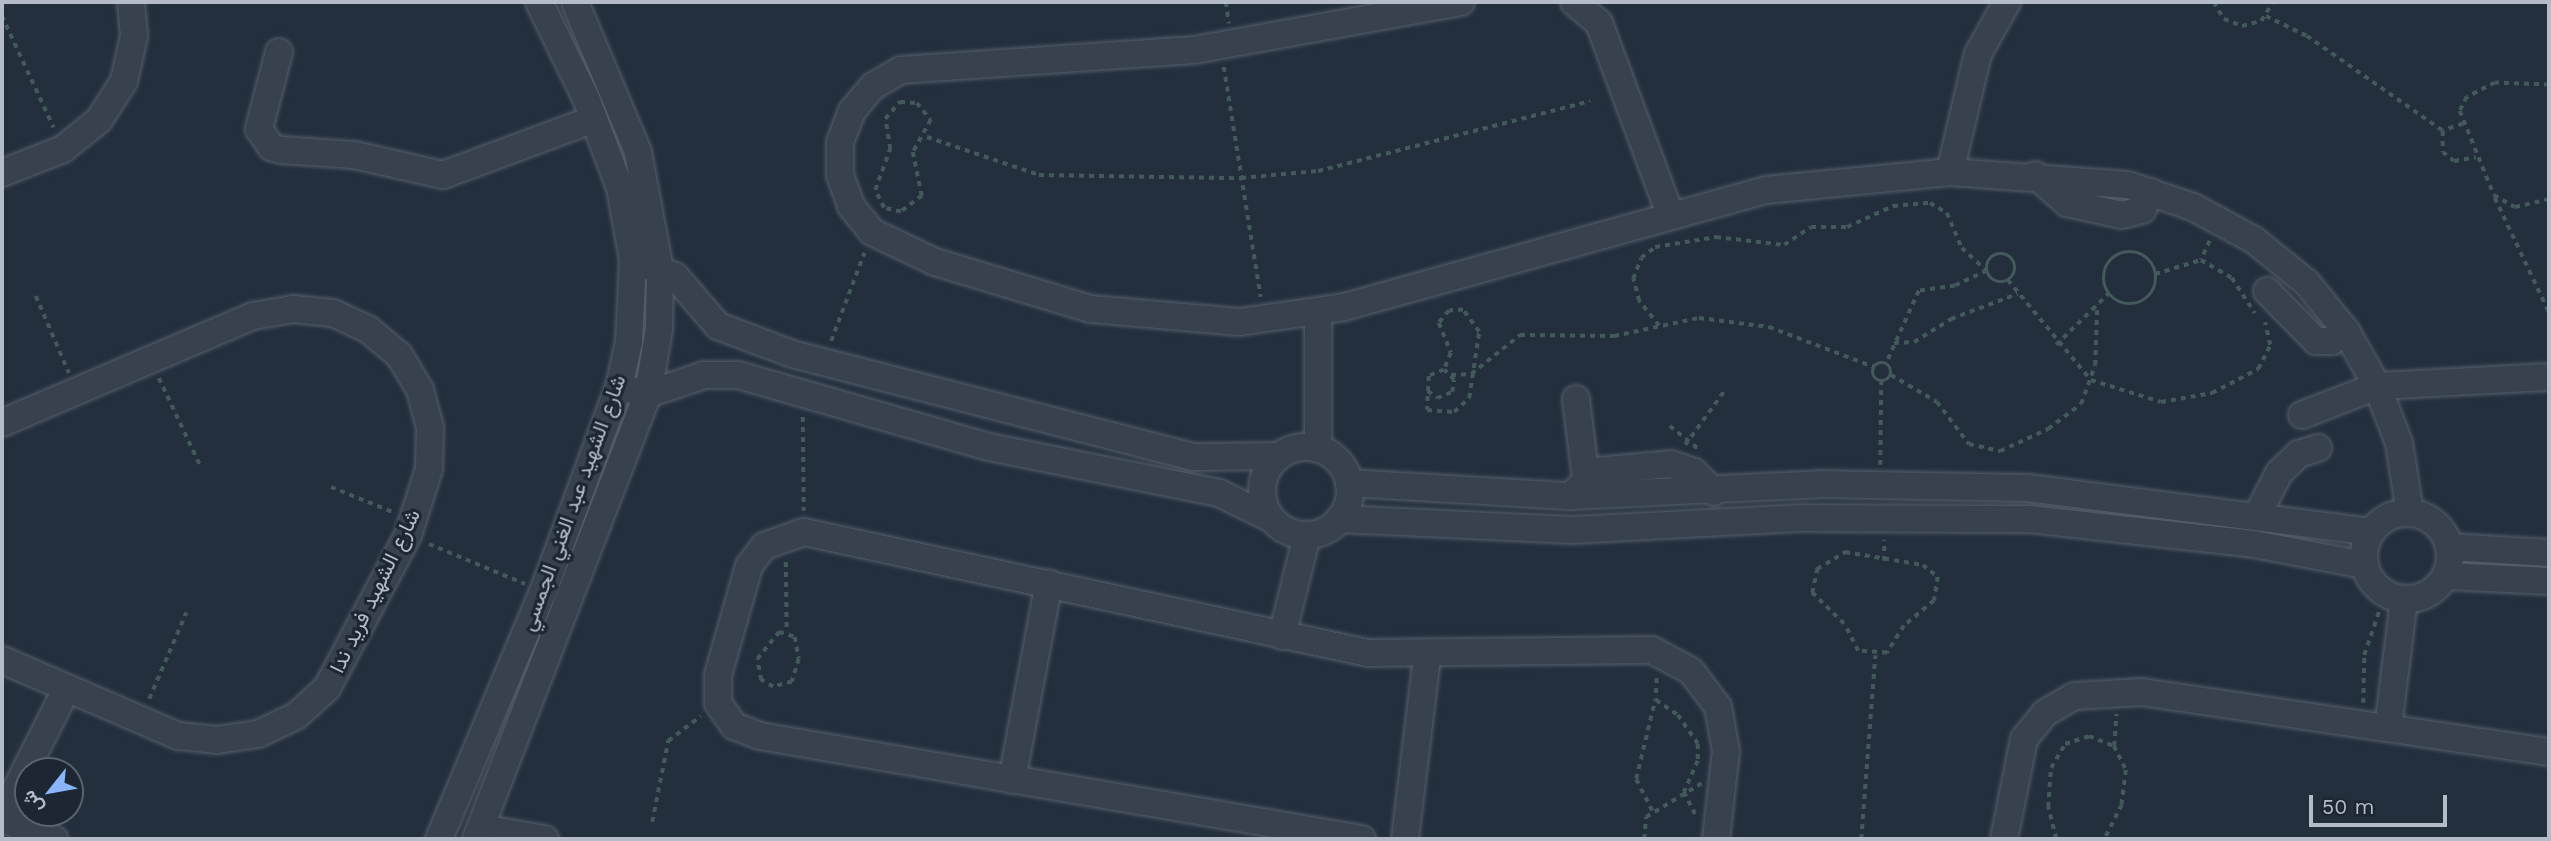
<!DOCTYPE html>
<meta charset="utf-8">
<style>
body{margin:0}
#map{position:relative;width:2551px;height:841px;overflow:hidden;background:#242f3e;font-family:"Work Sans",Vazirmatn,sans-serif}
div>[style]{position:absolute}
[style*='--x']{left:calc(var(--x)*1px);top:calc(var(--y)*1px);width:calc(var(--w)*1px);rotate:calc(var(--a)*1deg)}
.path>*{height:3.5px;margin-top:-1.75px;transform-origin:0;background:repeating-linear-gradient(90deg,#44595c 0 5px,transparent 0 10px)}
.path>.ring{margin:-1.75px;padding:0;box-sizing:content-box;background:none;border:3.5px solid #44595c;border-radius:50%}
.roads{filter:drop-shadow(0 0 2px #565f6c) drop-shadow(0 0 2px #565f6c)}
.minor>*{height:26px;margin:-13px;padding:0 13px;transform-origin:13px;border-radius:13px;background:#38414e}
.minor>.ring{margin:-13px;padding:0;box-sizing:content-box;background:none;border:26px solid #38414e;border-radius:50%}
span{translate:-50% -50%;white-space:nowrap;text-align:center;line-height:1.15;-webkit-text-stroke:6px #1d2633;paint-order:stroke}
.street-label{font-size:21px;color:#b4bcc9}
.frame{position:absolute;inset:0;border:4px solid #b4bcc9;pointer-events:none}
.north{position:absolute;left:14px;top:757px;width:70px;height:70px;box-sizing:border-box;background:#1d2633;border:2px solid #59626f;border-radius:50%;rotate:239deg;font-size:19px;font-weight:700;line-height:28px;text-align:center;color:#b4bcc9}
.north::after{content:'';display:block;margin:auto;width:24px;height:32px;background:#8ab4f8;clip-path:polygon(50% 0,100% 100%,50% 72%,0 100%)}
.scale{position:absolute;left:2309px;top:795px;width:138px;height:32px;box-sizing:border-box;border:4px solid #b4bcc9;border-top:0;padding-left:9px;font-size:21px;line-height:24px;white-space:nowrap;color:#b4bcc9;-webkit-text-stroke:5px #1d2633;paint-order:stroke}
</style>
<div id="map">
<div class="path">
<i style="--x:1226;--y:2;--w:22;--a:82"></i>
<i style="--x:2214;--y:2;--w:20;--a:60"></i>
<i style="--x:2224;--y:19;--w:19;--a:21"></i>
<i style="--x:2242;--y:26;--w:20;--a:-15"></i>
<i style="--x:2261;--y:21;--w:22;--a:-58"></i>
<i style="--x:2;--y:16;--w:123;--a:65.1"></i>
<i style="--x:2266;--y:16;--w:46;--a:26"></i>
<i style="--x:2307;--y:36;--w:166;--a:34.9"></i>
<i style="--x:1224;--y:67;--w:233;--a:80.9"></i>
<i style="--x:2549;--y:85;--w:54;--a:-177.9"></i>
<i style="--x:2495;--y:83;--w:31;--a:153"></i>
<i style="--x:2467;--y:97;--w:16;--a:117"></i>
<i style="--x:2460;--y:111;--w:91;--a:68"></i>
<i style="--x:2494;--y:195;--w:24;--a:30"></i>
<i style="--x:2515;--y:207;--w:35;--a:-13"></i>
<i style="--x:900;--y:102;--w:17;--a:3"></i>
<i style="--x:917;--y:103;--w:22;--a:51"></i>
<i style="--x:931;--y:120;--w:37;--a:119"></i>
<i style="--x:913;--y:152;--w:45;--a:78.4"></i>
<i style="--x:922;--y:196;--w:26;--a:143"></i>
<i style="--x:901;--y:212;--w:17;--a:-167"></i>
<i style="--x:884;--y:208;--w:20;--a:-117"></i>
<i style="--x:875;--y:190;--w:44;--a:-69.9"></i>
<i style="--x:890;--y:149;--w:30;--a:-99"></i>
<i style="--x:885;--y:119;--w:23;--a:-49"></i>
<i style="--x:2463;--y:124;--w:21;--a:161"></i>
<i style="--x:2443;--y:131;--w:21;--a:90"></i>
<i style="--x:2443;--y:152;--w:14;--a:39"></i>
<i style="--x:2454;--y:161;--w:22;--a:-10"></i>
<i style="--x:927;--y:137;--w:118;--a:18.7"></i>
<i style="--x:1039;--y:175;--w:202;--a:0.9"></i>
<i style="--x:1241;--y:178;--w:77;--a:-5.2"></i>
<i style="--x:1318;--y:171;--w:281;--a:-14.4"></i>
<i style="--x:2495;--y:198;--w:126;--a:64.7"></i>
<i style="--x:2210;--y:241;--w:21;--a:115"></i>
<i style="--x:2201;--y:260;--w:36;--a:30"></i>
<i style="--x:2232;--y:278;--w:42;--a:56.7"></i>
<i class="ring" style="left:2104px;top:252px;width:48.5px;height:48.5px"></i>
<i class="ring" style="left:1987px;top:254px;width:24.5px;height:24.5px"></i>
<i style="--x:2155;--y:274;--w:48;--a:-16.9"></i>
<i style="--x:2008;--y:280;--w:130;--a:50.3"></i>
<i style="--x:2091;--y:380;--w:73;--a:17.4"></i>
<i style="--x:2161;--y:402;--w:52;--a:-10"></i>
<i style="--x:2212;--y:393;--w:52;--a:-27.6"></i>
<i style="--x:2258;--y:369;--w:27;--a:-63"></i>
<i style="--x:2270;--y:345;--w:23;--a:-103"></i>
<i style="--x:36;--y:296;--w:84;--a:66.8"></i>
<i style="--x:1659;--y:326;--w:32;--a:-129"></i>
<i style="--x:1639;--y:301;--w:23;--a:-105"></i>
<i style="--x:1633;--y:279;--w:22;--a:-69"></i>
<i style="--x:1641;--y:258;--w:18;--a:-38"></i>
<i style="--x:1655;--y:247;--w:62;--a:-9.3"></i>
<i style="--x:1716;--y:237;--w:68;--a:6.7"></i>
<i style="--x:1784;--y:245;--w:32;--a:-34"></i>
<i style="--x:1811;--y:227;--w:36;--a:0"></i>
<i style="--x:1847;--y:227;--w:51;--a:-24.5"></i>
<i style="--x:1893;--y:206;--w:37;--a:-5"></i>
<i style="--x:1930;--y:203;--w:20;--a:30"></i>
<i style="--x:1947;--y:213;--w:38;--a:67"></i>
<i style="--x:1962;--y:248;--w:34;--a:43"></i>
<i style="--x:1987;--y:271;--w:35;--a:155"></i>
<i style="--x:1955;--y:286;--w:36;--a:172"></i>
<i style="--x:1919;--y:291;--w:80;--a:114.3"></i>
<i style="--x:831;--y:341;--w:94;--a:-69.4"></i>
<i style="--x:1894;--y:343;--w:20;--a:-3"></i>
<i style="--x:1914;--y:342;--w:44;--a:-31.9"></i>
<i style="--x:1951;--y:319;--w:71;--a:-20.7"></i>
<i style="--x:2056;--y:345;--w:74;--a:-44.5"></i>
<i class="ring" style="left:1873px;top:363px;width:14.5px;height:14.5px"></i>
<i style="--x:1451;--y:375;--w:20;--a:-3"></i>
<i style="--x:1471;--y:374;--w:63;--a:-38.5"></i>
<i style="--x:1520;--y:335;--w:94;--a:0.6"></i>
<i style="--x:1614;--y:336;--w:87;--a:-12"></i>
<i style="--x:1699;--y:318;--w:71;--a:7.3"></i>
<i style="--x:1769;--y:327;--w:112;--a:20.9"></i>
<i style="--x:1891;--y:375;--w:53;--a:30.4"></i>
<i style="--x:1937;--y:402;--w:53;--a:52.7"></i>
<i style="--x:1969;--y:444;--w:32;--a:13"></i>
<i style="--x:2000;--y:451;--w:53;--a:-24.6"></i>
<i style="--x:2048;--y:429;--w:41;--a:-37.1"></i>
<i style="--x:2081;--y:404;--w:41;--a:-70.3"></i>
<i style="--x:2095;--y:365;--w:60;--a:-88.1"></i>
<i style="--x:159;--y:378;--w:96;--a:64.8"></i>
<i style="--x:1428;--y:391;--w:11;--a:38"></i>
<i style="--x:1437;--y:398;--w:16;--a:-22"></i>
<i style="--x:1452;--y:392;--w:12;--a:-81"></i>
<i style="--x:1454;--y:380;--w:14;--a:-135"></i>
<i style="--x:1444;--y:370;--w:16;--a:158"></i>
<i style="--x:1429;--y:376;--w:34;--a:93"></i>
<i style="--x:1427;--y:410;--w:27;--a:4"></i>
<i style="--x:1454;--y:412;--w:21;--a:-43"></i>
<i style="--x:1469;--y:398;--w:67;--a:-81.4"></i>
<i style="--x:1479;--y:332;--w:27;--a:-126"></i>
<i style="--x:1463;--y:310;--w:14;--a:176"></i>
<i style="--x:1449;--y:311;--w:16;--a:130"></i>
<i style="--x:1439;--y:323;--w:32;--a:68"></i>
<i style="--x:1451;--y:353;--w:18;--a:112"></i>
<i style="--x:803;--y:417;--w:94;--a:89.4"></i>
<i style="--x:1670;--y:426;--w:38;--a:39"></i>
<i style="--x:1685;--y:445;--w:68;--a:-54"></i>
<i style="--x:1880;--y:465;--w:84;--a:-89.3"></i>
<i style="--x:331;--y:487;--w:67;--a:22"></i>
<i style="--x:429;--y:544;--w:104;--a:22.6"></i>
<i style="--x:1845;--y:552;--w:79;--a:9.5"></i>
<i style="--x:1923;--y:565;--w:19;--a:39"></i>
<i style="--x:1938;--y:577;--w:24;--a:99"></i>
<i style="--x:1934;--y:601;--w:39;--a:140"></i>
<i style="--x:1904;--y:626;--w:32;--a:122"></i>
<i style="--x:1887;--y:653;--w:29;--a:-176"></i>
<i style="--x:1858;--y:651;--w:30;--a:-117"></i>
<i style="--x:1844;--y:624;--w:45;--a:-135.9"></i>
<i style="--x:1812;--y:593;--w:25;--a:-78"></i>
<i style="--x:1817;--y:569;--w:33;--a:-31"></i>
<i style="--x:1884;--y:561;--w:21;--a:-90"></i>
<i style="--x:786;--y:562;--w:69;--a:89.2"></i>
<i style="--x:779;--y:632;--w:17;--a:17"></i>
<i style="--x:795;--y:637;--w:22;--a:80"></i>
<i style="--x:799;--y:659;--w:24;--a:107"></i>
<i style="--x:792;--y:682;--w:20;--a:165"></i>
<i style="--x:773;--y:687;--w:14;--a:-150"></i>
<i style="--x:761;--y:680;--w:21;--a:-101"></i>
<i style="--x:757;--y:659;--w:35;--a:-51"></i>
<i style="--x:1657;--y:678;--w:22;--a:93"></i>
<i style="--x:1656;--y:700;--w:27;--a:34"></i>
<i style="--x:1678;--y:715;--w:35;--a:55"></i>
<i style="--x:1698;--y:744;--w:17;--a:90"></i>
<i style="--x:1698;--y:761;--w:34;--a:114"></i>
<i style="--x:1684;--y:792;--w:27;--a:63"></i>
<i style="--x:149;--y:699;--w:94;--a:-66.7"></i>
<i style="--x:2363;--y:703;--w:48;--a:-88.8"></i>
<i style="--x:2364;--y:655;--w:46;--a:-71.2"></i>
<i style="--x:2114;--y:746;--w:32;--a:-86"></i>
<i style="--x:1652;--y:811;--w:36;--a:-117"></i>
<i style="--x:1636;--y:779;--w:81;--a:-76.5"></i>
<i style="--x:652;--y:822;--w:83;--a:-78.8"></i>
<i style="--x:668;--y:741;--w:41;--a:-37.1"></i>
<i style="--x:1644;--y:839;--w:22;--a:-85"></i>
<i style="--x:1646;--y:817;--w:66;--a:-31.3"></i>
<i style="--x:1861;--y:839;--w:184;--a:-85.6"></i>
<i style="--x:2056;--y:839;--w:33;--a:-104"></i>
<i style="--x:2048;--y:807;--w:39;--a:-86"></i>
<i style="--x:2051;--y:768;--w:28;--a:-60"></i>
<i style="--x:2065;--y:744;--w:25;--a:-18"></i>
<i style="--x:2089;--y:736;--w:27;--a:22"></i>
<i style="--x:2114;--y:746;--w:27;--a:63"></i>
<i style="--x:2126;--y:770;--w:35;--a:97"></i>
<i style="--x:2122;--y:805;--w:38;--a:117"></i>
</div>
<div class="roads">
<div class="minor">
<i style="--x:1461;--y:2;--w:271;--a:169.8"></i>
<i style="--x:1194;--y:50;--w:294;--a:176.1"></i>
<i style="--x:901;--y:70;--w:32;--a:150"></i>
<i style="--x:873;--y:86;--w:33;--a:130"></i>
<i style="--x:852;--y:111;--w:33;--a:111"></i>
<i style="--x:840;--y:142;--w:33;--a:90"></i>
<i style="--x:840;--y:175;--w:33;--a:70"></i>
<i style="--x:851;--y:206;--w:33;--a:51"></i>
<i style="--x:872;--y:232;--w:70;--a:25.5"></i>
<i style="--x:935;--y:262;--w:163;--a:16.8"></i>
<i style="--x:1091;--y:309;--w:149;--a:5"></i>
<i style="--x:1239;--y:322;--w:106;--a:-8.1"></i>
<i style="--x:1344;--y:307;--w:438;--a:-15.5"></i>
<i style="--x:1766;--y:190;--w:185;--a:-5.6"></i>
<i style="--x:1950;--y:172;--w:178;--a:4.2"></i>
<i style="--x:2128;--y:185;--w:69;--a:18.7"></i>
<i style="--x:2193;--y:207;--w:69;--a:28.4"></i>
<i style="--x:2254;--y:240;--w:68;--a:39.1"></i>
<i style="--x:2307;--y:283;--w:62;--a:50.9"></i>
<i style="--x:2346;--y:331;--w:63;--a:60.6"></i>
<i style="--x:2377;--y:386;--w:61;--a:68.9"></i>
<i style="--x:2399;--y:443;--w:71;--a:81.1"></i>
<i style="--x:1574;--y:2;--w:33;--a:40"></i>
<i style="--x:1599;--y:23;--w:204;--a:69.6"></i>
<i style="--x:279;--y:52;--w:80;--a:104.6"></i>
<i style="--x:259;--y:129;--w:22;--a:56"></i>
<i style="--x:271;--y:147;--w:10;--a:17"></i>
<i style="--x:281;--y:150;--w:73;--a:3.9"></i>
<i style="--x:354;--y:155;--w:91;--a:12.7"></i>
<i style="--x:443;--y:175;--w:161;--a:-20.3"></i>
<i style="--x:1950;--y:172;--w:121;--a:-76.7"></i>
<i style="--x:1978;--y:54;--w:60;--a:-60.9"></i>
<i style="--x:2;--y:173;--w:66;--a:-21.5"></i>
<i style="--x:63;--y:149;--w:46;--a:-38.9"></i>
<i style="--x:99;--y:120;--w:46;--a:-57.3"></i>
<i style="--x:124;--y:81;--w:46;--a:-77.5"></i>
<i style="--x:134;--y:36;--w:34;--a:-95"></i>
<i style="--x:2035;--y:175;--w:43;--a:41.2"></i>
<i style="--x:2067;--y:203;--w:56;--a:12.3"></i>
<i style="--x:2122;--y:215;--w:21;--a:-14"></i>
<i style="--x:2142;--y:210;--w:20;--a:-66"></i>
<i style="--x:646;--y:265;--w:31;--a:21"></i>
<i style="--x:675;--y:276;--w:66;--a:49.3"></i>
<i style="--x:718;--y:326;--w:79;--a:20.7"></i>
<i style="--x:792;--y:354;--w:414;--a:14.4"></i>
<i style="--x:1193;--y:457;--w:86;--a:-0.7"></i>
<i style="--x:2267;--y:291;--w:70;--a:45.6"></i>
<i style="--x:2316;--y:341;--w:16;--a:0"></i>
<i style="--x:2332;--y:341;--w:17;--a:-36"></i>
<i style="--x:635;--y:391;--w:13;--a:13"></i>
<i style="--x:648;--y:394;--w:59;--a:-18.7"></i>
<i style="--x:704;--y:375;--w:34;--a:0"></i>
<i style="--x:738;--y:375;--w:261;--a:16"></i>
<i style="--x:989;--y:447;--w:235;--a:11.3"></i>
<i style="--x:1219;--y:493;--w:57;--a:26.1"></i>
<i style="--x:1576;--y:399;--w:81;--a:82.9"></i>
<i style="--x:2302;--y:415;--w:80;--a:-21.1"></i>
<i style="--x:2377;--y:386;--w:172;--a:-3"></i>
<i style="--x:2;--y:423;--w:273;--a:-23.1"></i>
<i style="--x:253;--y:316;--w:41;--a:-9.9"></i>
<i style="--x:293;--y:309;--w:40;--a:5.7"></i>
<i style="--x:333;--y:313;--w:40;--a:25"></i>
<i style="--x:369;--y:330;--w:39;--a:40"></i>
<i style="--x:399;--y:355;--w:41;--a:59"></i>
<i style="--x:420;--y:390;--w:39;--a:75"></i>
<i style="--x:430;--y:428;--w:41;--a:91.4"></i>
<i style="--x:429;--y:469;--w:69;--a:107.7"></i>
<i style="--x:408;--y:535;--w:173;--a:117.9"></i>
<i style="--x:327;--y:688;--w:42;--a:137.9"></i>
<i style="--x:296;--y:716;--w:42;--a:154.7"></i>
<i style="--x:258;--y:734;--w:41;--a:171.7"></i>
<i style="--x:217;--y:740;--w:39;--a:-174"></i>
<i style="--x:178;--y:736;--w:192;--a:-156.6"></i>
<i class="ring" style="left:1262px;top:447px;width:62px;height:62px"></i>
<i style="--x:1318;--y:449;--w:137;--a:-90"></i>
<i style="--x:1349;--y:483;--w:222;--a:3.4"></i>
<i style="--x:1571;--y:496;--w:250;--a:-2.7"></i>
<i style="--x:1821;--y:484;--w:207;--a:1.1"></i>
<i style="--x:2028;--y:488;--w:346;--a:7.3"></i>
<i style="--x:1571;--y:496;--w:35;--a:-45"></i>
<i style="--x:1596;--y:471;--w:75;--a:-5.3"></i>
<i style="--x:1671;--y:464;--w:24;--a:19"></i>
<i style="--x:1694;--y:472;--w:28;--a:45"></i>
<i class="ring" style="left:2364px;top:513px;width:60px;height:60px"></i>
<i style="--x:2257;--y:516;--w:48;--a:-62.9"></i>
<i style="--x:2279;--y:473;--w:28;--a:-44"></i>
<i style="--x:2299;--y:454;--w:20;--a:-18"></i>
<i style="--x:1339;--y:519;--w:233;--a:2.7"></i>
<i style="--x:1572;--y:530;--w:232;--a:-3"></i>
<i style="--x:1804;--y:518;--w:225;--a:0.3"></i>
<i style="--x:2029;--y:519;--w:226;--a:6.3"></i>
<i style="--x:2254;--y:544;--w:112;--a:10.8"></i>
<i style="--x:2449;--y:547;--w:100;--a:3.4"></i>
<i style="--x:2446;--y:576;--w:103;--a:2.8"></i>
<i style="--x:1282;--y:636;--w:104;--a:-76.1"></i>
<i style="--x:2388;--y:728;--w:130;--a:-82.9"></i>
<i style="--x:1012;--y:780;--w:200;--a:-79.4"></i>
<i style="--x:2;--y:817;--w:142;--a:-63.3"></i>
<i style="--x:2;--y:819;--w:56;--a:21"></i>
<i style="--x:481;--y:828;--w:65;--a:9.8"></i>
<i style="--x:439;--y:839;--w:268;--a:-67.2"></i>
<i style="--x:543;--y:592;--w:219;--a:-69.7"></i>
<i style="--x:619;--y:387;--w:46;--a:-77.5"></i>
<i style="--x:629;--y:342;--w:82;--a:-87.2"></i>
<i style="--x:633;--y:260;--w:73;--a:-100.2"></i>
<i style="--x:620;--y:188;--w:96;--a:-110.7"></i>
<i style="--x:586;--y:98;--w:107;--a:-116.1"></i>
<i style="--x:476;--y:839;--w:477;--a:-68.9"></i>
<i style="--x:648;--y:394;--w:66;--a:-80.4"></i>
<i style="--x:659;--y:329;--w:59;--a:-89"></i>
<i style="--x:660;--y:270;--w:120;--a:-100.6"></i>
<i style="--x:638;--y:152;--w:163;--a:-112.8"></i>
<i style="--x:1362;--y:839;--w:611;--a:-170.29"></i>
<i style="--x:760;--y:736;--w:28;--a:-159"></i>
<i style="--x:734;--y:726;--w:28;--a:-125"></i>
<i style="--x:718;--y:703;--w:28;--a:-90"></i>
<i style="--x:718;--y:675;--w:113;--a:-74.1"></i>
<i style="--x:749;--y:566;--w:25;--a:-53"></i>
<i style="--x:764;--y:546;--w:42;--a:-19.3"></i>
<i style="--x:804;--y:532;--w:577;--a:12.11"></i>
<i style="--x:1368;--y:653;--w:284;--a:-0.6"></i>
<i style="--x:1652;--y:650;--w:44;--a:28.3"></i>
<i style="--x:1691;--y:671;--w:45;--a:53.1"></i>
<i style="--x:1718;--y:707;--w:45;--a:79.7"></i>
<i style="--x:1726;--y:751;--w:89;--a:96.5"></i>
<i style="--x:1405;--y:839;--w:183;--a:-83.1"></i>
<i style="--x:2004;--y:839;--w:102;--a:-78.7"></i>
<i style="--x:2024;--y:739;--w:33;--a:-51"></i>
<i style="--x:2045;--y:713;--w:34;--a:-30"></i>
<i style="--x:2075;--y:696;--w:67;--a:-3.4"></i>
<i style="--x:2142;--y:692;--w:411;--a:8.4"></i>
</div>
</div>
<div class="street-label">
<span style="left:573px;top:503px;rotate:-70deg">شارع الشهيد عبد الغني الجمسي</span>
<span style="left:375px;top:591px;rotate:-64deg">شارع الشهيد فريد ندا</span>
</div>
<div class="frame"></div>
<div class="north">ش</div>
<div class="scale">50 m</div>
</div>
